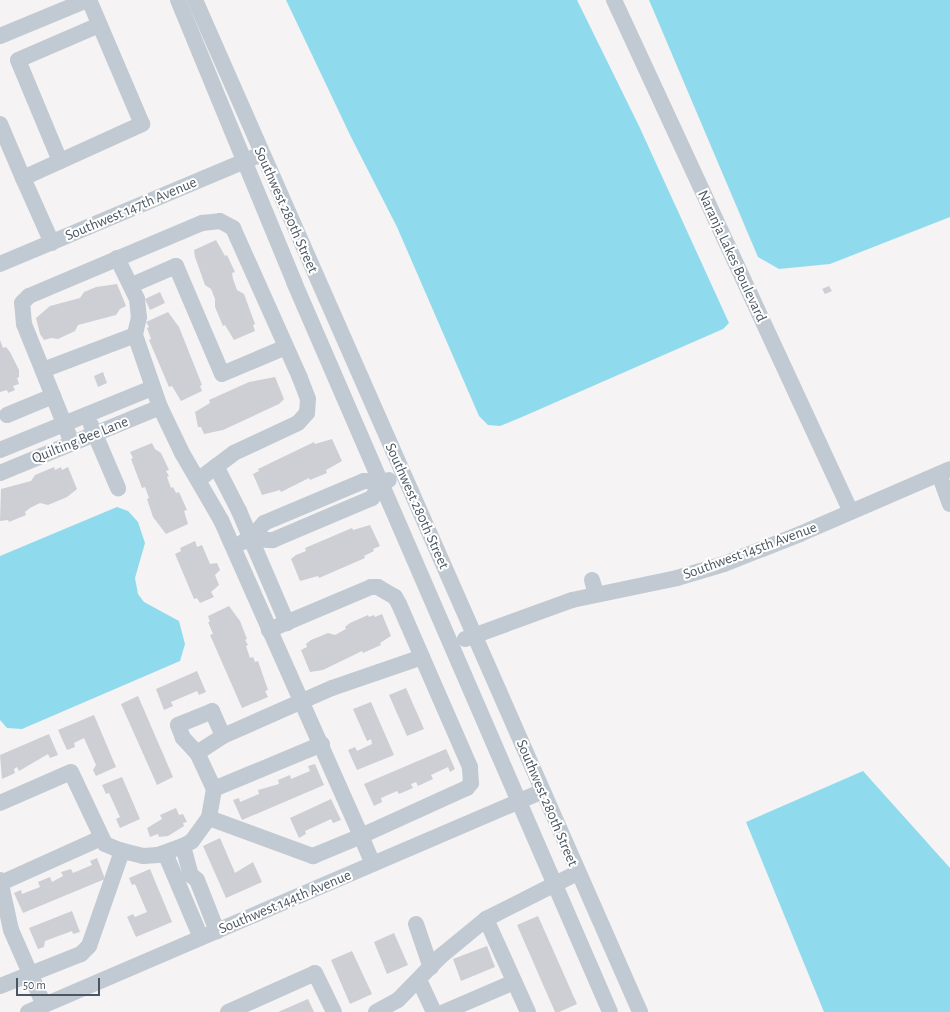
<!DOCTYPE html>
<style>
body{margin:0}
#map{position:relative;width:950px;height:1012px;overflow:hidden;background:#f5f3f3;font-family:"Alegreya Sans",sans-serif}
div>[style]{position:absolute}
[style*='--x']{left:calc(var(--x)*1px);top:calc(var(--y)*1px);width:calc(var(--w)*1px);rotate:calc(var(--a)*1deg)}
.water>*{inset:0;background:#90daee}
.building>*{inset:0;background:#cdcfd5}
.minor>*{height:16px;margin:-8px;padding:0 8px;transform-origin:8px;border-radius:8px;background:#c1cad2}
span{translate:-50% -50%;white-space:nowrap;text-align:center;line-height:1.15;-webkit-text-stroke:4px #fff;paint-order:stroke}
.street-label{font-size:15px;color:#4a5661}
.scale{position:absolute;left:16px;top:978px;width:84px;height:18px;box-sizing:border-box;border:2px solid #4a5661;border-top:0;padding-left:5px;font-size:12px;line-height:14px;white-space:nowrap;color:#4a5661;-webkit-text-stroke:3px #fff;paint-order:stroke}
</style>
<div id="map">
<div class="water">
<i style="clip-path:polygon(286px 0,577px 0,639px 126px,729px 323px,723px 329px,522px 417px,500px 426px,488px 425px,479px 416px,397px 227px,351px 137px)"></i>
<i style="clip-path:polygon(649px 0,950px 0,950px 217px,830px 264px,779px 269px,758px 257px)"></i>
<i style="clip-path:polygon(117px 507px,128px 511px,138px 522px,145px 543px,135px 578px,138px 594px,144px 602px,179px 621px,185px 644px,180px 661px,22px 729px,7px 728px,0 720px,0 556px)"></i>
<i style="clip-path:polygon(863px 771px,950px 868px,950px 1012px,824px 1012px,746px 822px)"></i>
</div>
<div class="building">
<i style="clip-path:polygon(216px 240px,225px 256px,227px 255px,235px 272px,232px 273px,233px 279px,237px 290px,244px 294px,255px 324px,253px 325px,255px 331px,234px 340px,225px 325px,223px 326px,215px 307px,215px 299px,211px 289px,205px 285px,195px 257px,194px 250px)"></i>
<i style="clip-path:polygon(117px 284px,126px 306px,120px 309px,116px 315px,78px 325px,75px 331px,58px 339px,51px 338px,44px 340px,40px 334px,36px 318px,50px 306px,80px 298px,84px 292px,96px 287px)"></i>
<i style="clip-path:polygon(829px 286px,832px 291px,825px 294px,822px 289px)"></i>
<i style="clip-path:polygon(160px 292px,165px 303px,150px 310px,145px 299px)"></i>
<i style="clip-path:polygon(168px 312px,179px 327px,202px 385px,200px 386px,202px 391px,181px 401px,172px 386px,169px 387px,149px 340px,151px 339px,147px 328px,149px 327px,146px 322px)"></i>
<i style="clip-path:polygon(0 340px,3px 348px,6px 347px,10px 352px,19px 370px,19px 377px,17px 378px,19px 384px,13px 386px,15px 390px,8px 393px,7px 390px,0 392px)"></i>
<i style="clip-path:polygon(103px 372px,107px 383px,98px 387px,94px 376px)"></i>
<i style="clip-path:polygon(275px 377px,284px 399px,279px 404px,223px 430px,204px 434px,201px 427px,198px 427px,195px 412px,210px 403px,209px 400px,249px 382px)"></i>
<i style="clip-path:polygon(332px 439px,342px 461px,326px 470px,327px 473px,310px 480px,309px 478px,281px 492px,280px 490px,262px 495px,253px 474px,259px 471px,258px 469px,314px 442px,315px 444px)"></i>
<i style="clip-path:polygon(152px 443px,155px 449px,161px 453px,169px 470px,166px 471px,169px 476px,167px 477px,171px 488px,173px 487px,176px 493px,179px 492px,187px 510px,184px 511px,188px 524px,166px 534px,153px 517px,147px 499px,149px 498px,145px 487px,142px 488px,131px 459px,133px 458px,130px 452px)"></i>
<i style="clip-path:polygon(54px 467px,55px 470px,61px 467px,62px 470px,68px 467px,77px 489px,67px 497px,48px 505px,40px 503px,30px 508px,25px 512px,26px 515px,9px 522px,8px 520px,0 521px,1px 489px,31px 481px,35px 475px)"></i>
<i style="clip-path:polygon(370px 525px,380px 546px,373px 549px,374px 551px,364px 556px,365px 558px,319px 578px,318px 576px,300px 581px,291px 559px,296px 555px,306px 551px,305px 548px,352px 528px,353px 530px)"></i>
<i style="clip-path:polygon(195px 541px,197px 547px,202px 545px,210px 564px,217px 563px,220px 570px,215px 575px,219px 585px,211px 592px,214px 597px,200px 603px,197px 598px,194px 599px,175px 554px,181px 551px,180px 548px)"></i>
<i style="clip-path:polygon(229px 606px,240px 621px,247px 639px,245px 640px,248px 645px,246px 646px,250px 658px,253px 657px,255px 662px,258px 661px,268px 690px,265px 691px,268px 697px,242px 708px,210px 635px,213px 634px,208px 622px,210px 622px,208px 616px)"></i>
<i style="clip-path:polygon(382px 614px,391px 636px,380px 643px,381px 645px,363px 653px,362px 651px,323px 670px,310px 672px,301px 650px,307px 647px,306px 644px,311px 640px,328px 633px,335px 635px,346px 629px,345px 627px,350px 623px,368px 615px,369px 617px,374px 615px,375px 617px)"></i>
<i style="clip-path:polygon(197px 671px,206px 692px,199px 695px,197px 691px,171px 702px,173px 706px,164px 710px,156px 689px)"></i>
<i style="clip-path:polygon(406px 688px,424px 729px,407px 736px,389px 695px)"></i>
<i style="clip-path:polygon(138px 696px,173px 777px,157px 785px,121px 704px)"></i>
<i style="clip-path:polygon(371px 702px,394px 755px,357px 770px,348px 750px,355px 747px,357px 751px,372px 744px,371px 739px,367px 741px,353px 709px)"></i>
<i style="clip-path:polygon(94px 715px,116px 767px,96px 776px,93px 770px,96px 765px,84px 738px,74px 743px,75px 747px,67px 750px,58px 730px)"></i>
<i style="clip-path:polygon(49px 734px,58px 755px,50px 758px,48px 754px,19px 771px,17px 767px,14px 769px,15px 773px,2px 779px,0 755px)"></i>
<i style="clip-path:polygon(446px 749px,455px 769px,450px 772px,448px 767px,431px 775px,433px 779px,418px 786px,416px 782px,411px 784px,413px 788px,399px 794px,397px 791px,381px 798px,382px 802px,374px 806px,364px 784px)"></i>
<i style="clip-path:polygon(315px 764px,324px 785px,242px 820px,233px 800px,239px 798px,240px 802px,259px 794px,258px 790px,279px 784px,278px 780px,290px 775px,291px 779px,310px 771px,308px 766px)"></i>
<i style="clip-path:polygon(122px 777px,140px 819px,120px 828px,116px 819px,120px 817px,109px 793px,106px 794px,102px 785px)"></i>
<i style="clip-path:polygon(331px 799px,341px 820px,333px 823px,331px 819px,305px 831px,306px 834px,299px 838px,290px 818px)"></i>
<i style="clip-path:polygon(176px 808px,179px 815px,183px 814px,187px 822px,183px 823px,184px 826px,168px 836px,159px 837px,158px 834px,150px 837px,147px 828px,162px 819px,160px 815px)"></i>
<i style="clip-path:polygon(220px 838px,235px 873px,253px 862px,262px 882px,226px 898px,203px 846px)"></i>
<i style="clip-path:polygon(97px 858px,105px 879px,23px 913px,14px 893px,21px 890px,22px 894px,40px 887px,38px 882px,50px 877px,52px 882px,63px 876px,61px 872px,71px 869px,73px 873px,92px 865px,90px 861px)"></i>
<i style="clip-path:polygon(150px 869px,172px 922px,136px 937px,127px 917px,133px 914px,135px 917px,147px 912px,135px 884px,132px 885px,129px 878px)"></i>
<i style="clip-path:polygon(72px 911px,80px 932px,73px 934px,72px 931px,45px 941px,44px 947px,38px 949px,29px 928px)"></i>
<i style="clip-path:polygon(538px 916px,577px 1004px,559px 1012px,555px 1012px,517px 925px)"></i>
<i style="clip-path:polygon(394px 933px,408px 965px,387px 974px,374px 942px)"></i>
<i style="clip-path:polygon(487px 946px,495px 967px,461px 981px,453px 959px)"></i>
<i style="clip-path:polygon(352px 951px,372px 994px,350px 1004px,331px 960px)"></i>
<i style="clip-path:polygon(308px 999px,314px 1012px,278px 1012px)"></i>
</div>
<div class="minor">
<i style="--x:178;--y:0;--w:305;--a:67.6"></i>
<i style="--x:294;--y:282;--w:795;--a:66.59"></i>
<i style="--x:195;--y:0;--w:1106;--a:66.26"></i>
<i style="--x:614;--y:0;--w:564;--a:65.16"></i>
<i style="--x:0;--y:36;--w:94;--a:-22.5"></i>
<i style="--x:0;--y:124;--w:59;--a:66.9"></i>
<i style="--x:60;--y:161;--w:109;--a:-112.6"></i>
<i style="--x:18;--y:60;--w:88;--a:-23.4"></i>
<i style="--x:52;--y:243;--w:71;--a:-114"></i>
<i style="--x:23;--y:178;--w:131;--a:-24.4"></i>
<i style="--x:142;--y:124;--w:135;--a:-113.1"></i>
<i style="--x:117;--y:258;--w:46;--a:64"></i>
<i style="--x:137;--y:299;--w:18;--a:84"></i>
<i style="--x:139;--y:317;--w:18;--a:103"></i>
<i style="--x:135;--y:335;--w:76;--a:70.9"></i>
<i style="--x:160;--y:407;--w:51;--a:64.4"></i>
<i style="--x:182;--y:453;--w:78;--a:59.8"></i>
<i style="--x:221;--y:520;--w:346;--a:66.1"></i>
<i style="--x:361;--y:836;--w:116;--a:-24.4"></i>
<i style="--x:467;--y:788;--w:6;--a:-51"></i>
<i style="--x:471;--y:783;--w:16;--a:-94"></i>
<i style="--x:470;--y:767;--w:120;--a:-113.6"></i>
<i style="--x:0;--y:264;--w:277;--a:-22.8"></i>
<i style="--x:132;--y:285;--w:48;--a:-23.4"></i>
<i style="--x:176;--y:266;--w:117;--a:66.9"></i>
<i style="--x:222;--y:374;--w:69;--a:-22.9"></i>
<i style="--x:43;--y:370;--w:98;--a:-20.8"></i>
<i style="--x:7;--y:415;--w:50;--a:-22.4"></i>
<i style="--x:91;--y:425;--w:69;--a:66.8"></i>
<i style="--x:72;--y:443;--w:128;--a:-112"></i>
<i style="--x:24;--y:324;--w:21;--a:-95"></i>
<i style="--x:22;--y:303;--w:10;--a:-45"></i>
<i style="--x:29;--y:296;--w:188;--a:-22.9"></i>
<i style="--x:202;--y:223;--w:18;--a:-6"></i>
<i style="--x:220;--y:221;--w:15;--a:28"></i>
<i style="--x:233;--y:228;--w:164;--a:65.9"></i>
<i style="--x:300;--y:378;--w:22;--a:69"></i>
<i style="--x:308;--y:399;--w:14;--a:94"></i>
<i style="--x:307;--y:413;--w:13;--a:132"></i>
<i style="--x:298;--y:423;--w:71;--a:154.9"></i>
<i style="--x:234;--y:453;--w:45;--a:143.1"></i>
<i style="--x:0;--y:450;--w:164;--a:-22.2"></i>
<i style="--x:216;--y:466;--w:51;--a:62.9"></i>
<i style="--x:239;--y:511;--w:122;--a:66.8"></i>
<i style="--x:0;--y:473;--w:173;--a:-22.4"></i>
<i style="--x:939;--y:474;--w:32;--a:70"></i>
<i style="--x:251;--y:539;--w:21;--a:-51"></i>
<i style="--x:264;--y:523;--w:108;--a:-22.8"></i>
<i style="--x:364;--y:481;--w:18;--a:3"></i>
<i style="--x:382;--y:482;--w:7;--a:-16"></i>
<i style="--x:243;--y:542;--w:9;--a:-21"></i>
<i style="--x:251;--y:539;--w:22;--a:3"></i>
<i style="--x:273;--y:540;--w:108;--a:-23"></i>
<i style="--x:372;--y:498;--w:19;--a:-58"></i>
<i style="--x:592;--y:580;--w:15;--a:74"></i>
<i style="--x:465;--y:639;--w:114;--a:-20"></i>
<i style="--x:572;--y:600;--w:107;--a:-11.8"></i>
<i style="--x:677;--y:578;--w:49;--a:-16.6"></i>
<i style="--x:724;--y:564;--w:82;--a:-21.5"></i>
<i style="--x:800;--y:534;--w:163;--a:-23.4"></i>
<i style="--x:322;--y:744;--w:117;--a:157.4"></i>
<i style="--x:214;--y:789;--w:29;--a:100"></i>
<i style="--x:209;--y:818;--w:111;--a:20.1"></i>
<i style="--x:313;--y:856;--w:52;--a:-22.6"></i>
<i style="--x:361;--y:836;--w:30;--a:67"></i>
<i style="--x:197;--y:753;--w:21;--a:-133"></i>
<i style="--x:183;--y:738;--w:14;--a:-111"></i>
<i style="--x:178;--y:725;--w:37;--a:-22"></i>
<i style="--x:212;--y:711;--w:27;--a:66"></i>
<i style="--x:214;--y:789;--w:40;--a:-115"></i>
<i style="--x:197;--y:753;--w:31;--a:-33"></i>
<i style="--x:223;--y:736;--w:119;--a:-23.8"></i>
<i style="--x:332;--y:688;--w:95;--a:-19"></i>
<i style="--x:422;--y:657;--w:58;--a:-113.5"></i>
<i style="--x:399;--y:604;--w:8;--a:-120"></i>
<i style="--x:395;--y:597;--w:20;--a:-150"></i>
<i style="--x:378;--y:587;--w:7;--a:180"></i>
<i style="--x:371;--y:587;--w:111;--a:157.1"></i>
<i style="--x:0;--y:803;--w:77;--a:-23.6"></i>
<i style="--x:71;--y:772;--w:80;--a:64.7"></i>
<i style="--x:105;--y:844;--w:15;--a:23"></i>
<i style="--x:119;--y:850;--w:25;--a:14"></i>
<i style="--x:143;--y:856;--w:15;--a:-4"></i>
<i style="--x:158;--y:855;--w:27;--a:-20"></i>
<i style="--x:183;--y:846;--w:10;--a:-29"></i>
<i style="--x:192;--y:841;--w:29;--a:-54"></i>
<i style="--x:183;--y:846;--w:30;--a:75"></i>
<i style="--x:191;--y:875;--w:8;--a:40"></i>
<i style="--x:197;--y:880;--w:55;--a:68.6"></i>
<i style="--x:165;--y:853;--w:92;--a:67"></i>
<i style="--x:0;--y:880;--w:51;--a:77.6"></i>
<i style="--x:11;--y:930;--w:82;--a:66.3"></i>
<i style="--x:1;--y:883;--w:110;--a:-24.2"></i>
<i style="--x:486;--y:919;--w:102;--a:65.7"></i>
<i style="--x:416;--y:924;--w:46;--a:71.2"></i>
<i style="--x:419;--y:980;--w:35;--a:65"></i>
<i style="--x:0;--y:986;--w:87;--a:-21.6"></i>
<i style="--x:81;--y:954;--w:11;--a:-45"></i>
<i style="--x:89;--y:946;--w:101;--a:-70.8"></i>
<i style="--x:28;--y:1012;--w:560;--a:-23.23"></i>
<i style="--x:228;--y:1012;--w:95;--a:-24.1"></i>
<i style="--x:315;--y:973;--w:43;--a:64"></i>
<i style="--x:376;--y:1012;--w:25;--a:-29"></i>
<i style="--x:398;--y:1000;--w:62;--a:-45.7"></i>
<i style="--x:441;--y:956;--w:58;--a:-39.4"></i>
<i style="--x:486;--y:919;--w:102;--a:-26.8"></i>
<i style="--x:444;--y:1012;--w:76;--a:-23.2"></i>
</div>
<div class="street-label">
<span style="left:131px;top:209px;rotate:-23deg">Southwest 147th Avenue</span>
<span style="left:286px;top:210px;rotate:66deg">Southwest 280th Street</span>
<span style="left:732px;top:256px;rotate:65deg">Naranja Lakes Boulevard</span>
<span style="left:80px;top:440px;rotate:-22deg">Quilting Bee Lane</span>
<span style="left:417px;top:506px;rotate:66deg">Southwest 280th Street</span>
<span style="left:750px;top:551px;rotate:-20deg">Southwest 145th Avenue</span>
<span style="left:547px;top:803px;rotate:67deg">Southwest 280th Street</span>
<span style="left:285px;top:902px;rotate:-23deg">Southwest 144th Avenue</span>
</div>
<div class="scale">50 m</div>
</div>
